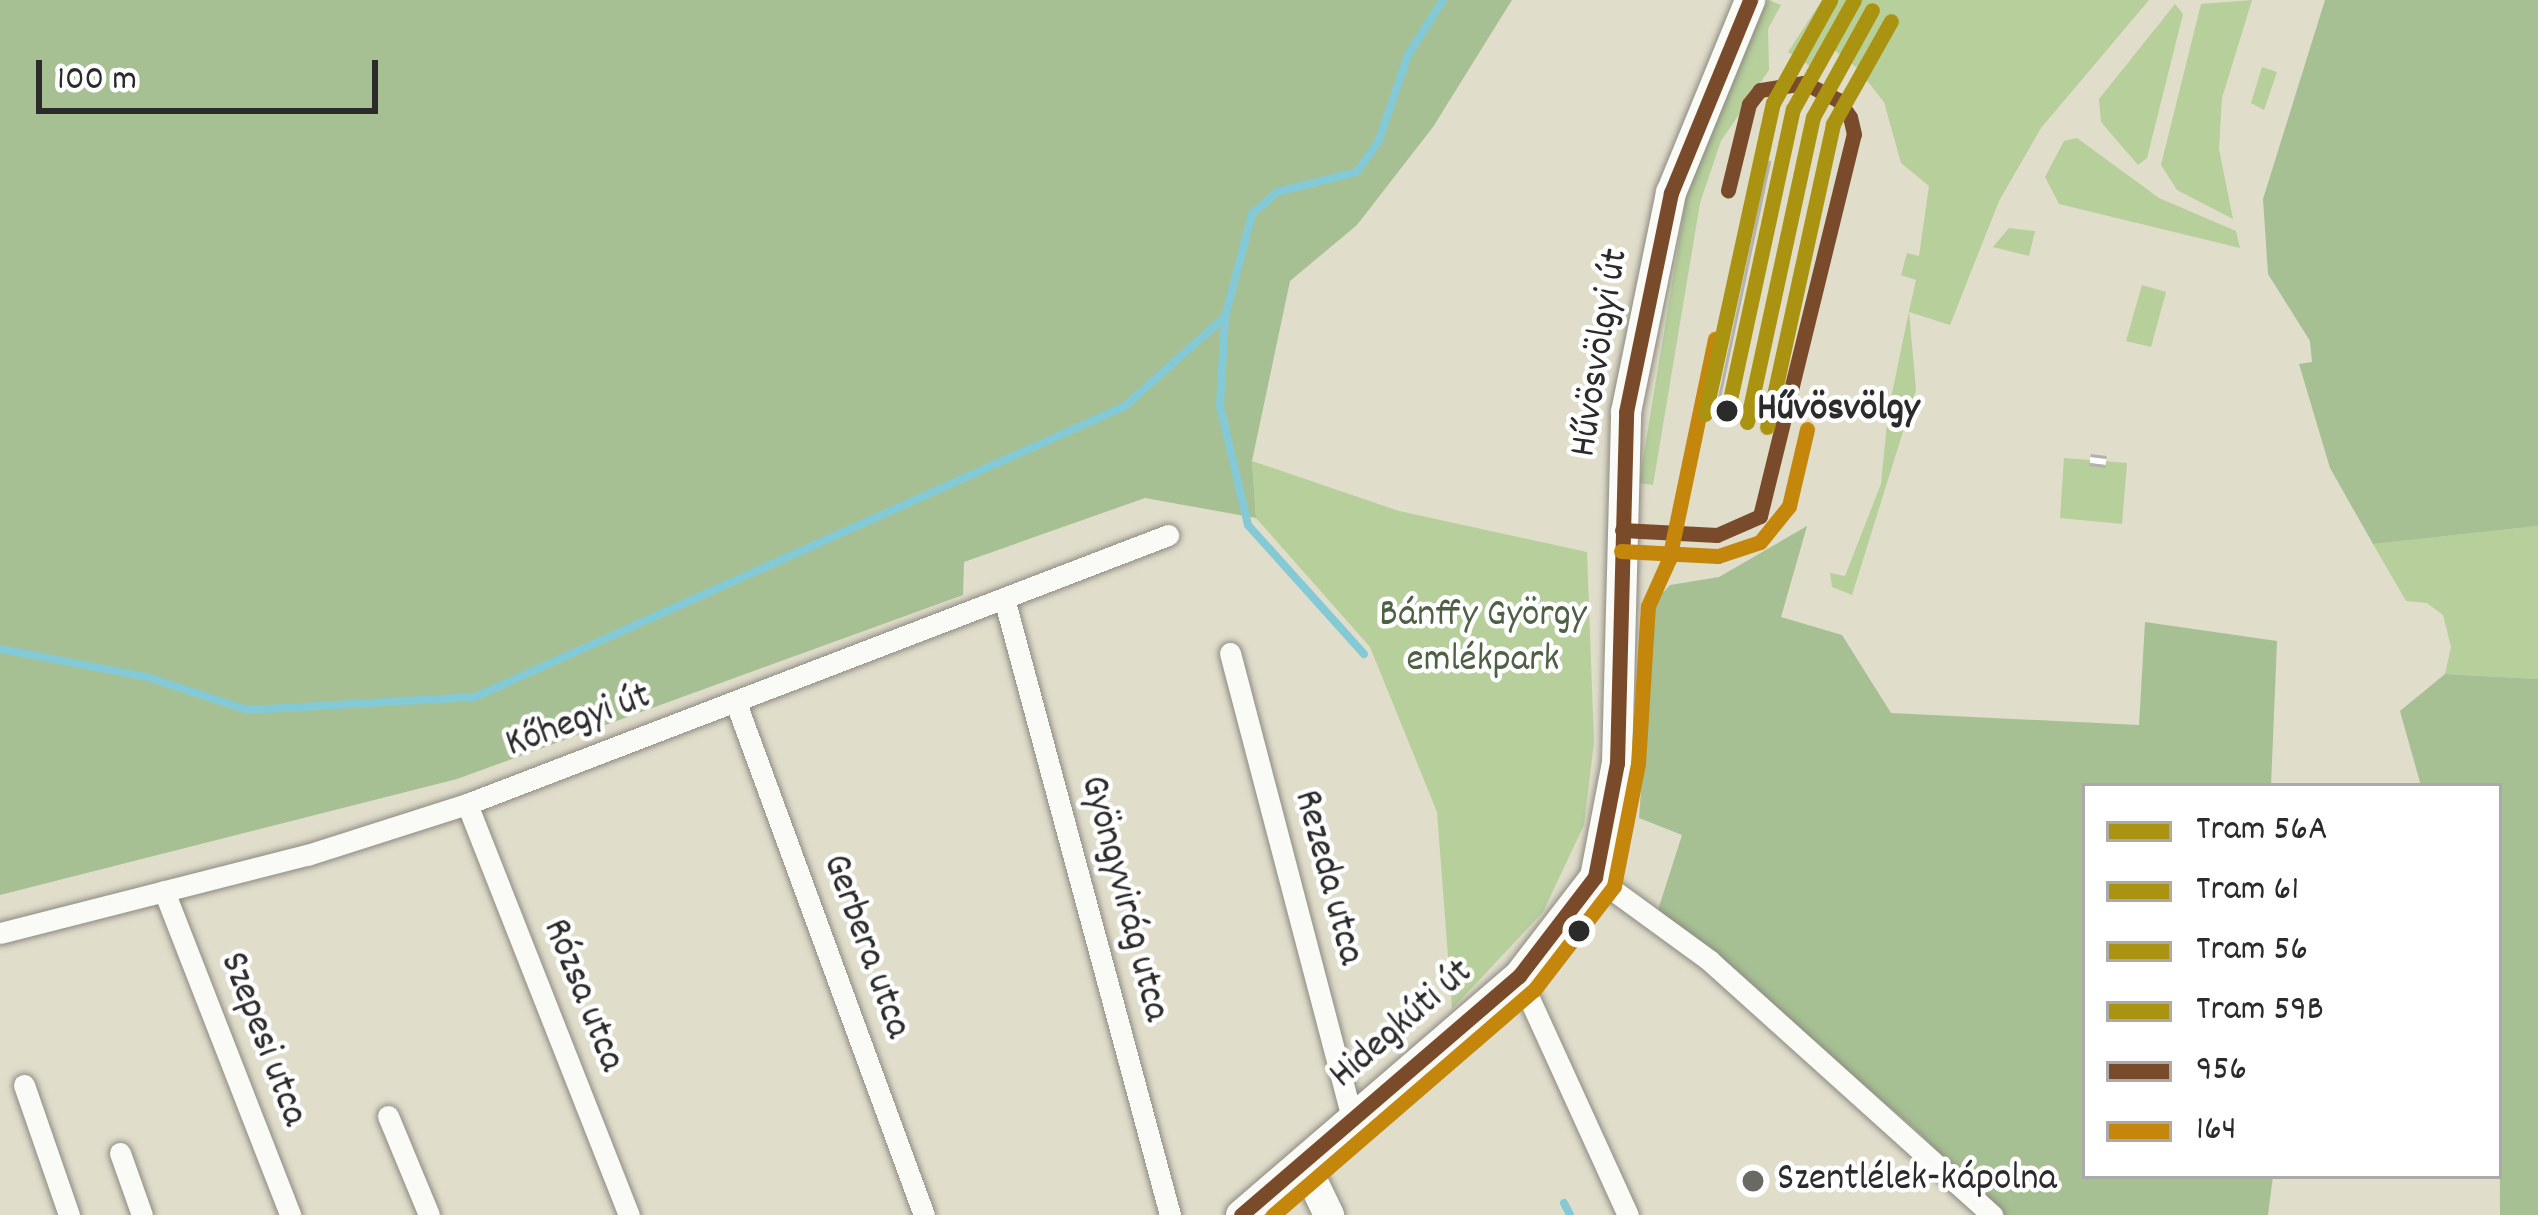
<!DOCTYPE html>
<meta charset="utf-8">
<style>
body{margin:0}
#map{position:relative;width:2538px;height:1215px;overflow:hidden;background:#e1ddcb;font-family:Dekko,sans-serif}
div>[style]{position:absolute}
[style*='--x']{left:calc(var(--x)*1px);top:calc(var(--y)*1px);width:calc(var(--w)*1px);rotate:calc(var(--a)*1deg)}
.green>*{inset:0;background:#b6cf9b}
.forest>*{inset:0;background:#a6c093}
.stream>*{height:8px;margin:-4px;padding:0 4px;transform-origin:4px;border-radius:4px;background:#84c9d6}
.roads{filter:drop-shadow(0 0 3px #8c8a81) drop-shadow(0 0 3px #8c8a81)}
.street>*{height:21px;margin:-10.5px;padding:0 10.5px;transform-origin:10.5px;border-radius:10.5px;background:#fafaf7}
.secondary>*{height:30px;margin:-15px;padding:0 15px;transform-origin:15px;border-radius:15px;background:#fafaf7}
.tram>*{height:3px;margin:-1.5px;padding:0 1.5px;transform-origin:1.5px;border-radius:1.5px;background:#b2b2af}
.rail>*{height:12px;margin-top:-6px;transform-origin:0;background:repeating-linear-gradient(90deg,#fff 0 22px,#b2b2af 0 44px);box-sizing:border-box;border-block:3px solid #b2b2af}
.bus-1>*{height:15px;margin:-7.5px;padding:0 7.5px;transform-origin:7.5px;border-radius:7.5px;background:#7a4b2a}
.bus-2>*{height:15px;margin:-7.5px;padding:0 7.5px;transform-origin:7.5px;border-radius:7.5px;background:#c4870b}
.tram-1>*{height:15px;margin:-7.5px;padding:0 7.5px;transform-origin:7.5px;border-radius:7.5px;background:#aa9311}
.tram-2>*{height:15px;margin:-7.5px;padding:0 7.5px;transform-origin:7.5px;border-radius:7.5px;background:#aa9311}
.tram-3>*{height:15px;margin:-7.5px;padding:0 7.5px;transform-origin:7.5px;border-radius:7.5px;background:#aa9311}
.tram-4>*{height:15px;margin:-7.5px;padding:0 7.5px;transform-origin:7.5px;border-radius:7.5px;background:#aa9311}
.dots>*{width:33px;height:33px;translate:-50% -50%;box-sizing:border-box;border:6px solid #fff;border-radius:50%}
span{translate:-50% -50%;white-space:nowrap;text-align:center;line-height:1.15;-webkit-text-stroke:9px #fff;paint-order:stroke}
.street-label{font-size:39px;color:#2b2b2b}
.stop-label{font-size:39px;color:#2b2b2b;font-weight:700}
.left{translate:0 -50%;text-align:left}
.park-label{font-size:39px;color:#4f6044}
.poi-label{font-size:39px;color:#2b2b2b}
.legend{position:absolute;left:2082px;top:783px;width:420px;height:396px;box-sizing:border-box;background:#fff;border:3px solid #aaa;margin:0;padding:15px 21px;list-style:none;font-size:36px;color:#2b2b2b}
.legend li{display:flex;align-items:center;gap:24px;height:60px}
.legend b{width:60px;border:3px solid #aaa}
.scale{position:absolute;left:36px;top:60px;width:342px;height:54px;box-sizing:border-box;border:6px solid #2b2b2b;border-top:0;padding-left:15px;font-size:36px;line-height:42px;white-space:nowrap;color:#2b2b2b;-webkit-text-stroke:9px #fff;paint-order:stroke}
</style>
<div id="map">
<div class="green">
<i style="clip-path:polygon(1768px 0,1781px 5px,1768px 29px,1769px 70px,1721px 141px,1700px 203px,1653px 485px,1639px 483px,1688px 187px,1729px 71px)"></i>
<i style="clip-path:polygon(1822px 0,2149px 0,2041px 128px,1999px 201px,1950px 325px,1909px 312px,1916px 390px,1852px 595px,1832px 587px,1830px 573px,1845px 576px,1881px 484px,1888px 413px,1909px 311px,1916px 280px,1901px 275px,1907px 253px,1919px 256px,1929px 186px,1901px 163px,1884px 102px,1857px 68px,1834px 50px,1819px 72px,1788px 52px)"></i>
<i style="clip-path:polygon(2252px 0,2222px 98px,2219px 149px,2233px 219px,2177px 190px,2161px 165px,2201px 4px)"></i>
<i style="clip-path:polygon(2175px 4px,2183px 14px,2147px 158px,2138px 165px,2101px 122px,2099px 99px)"></i>
<i style="clip-path:polygon(2262px 67px,2277px 72px,2264px 110px,2251px 103px)"></i>
<i style="clip-path:polygon(2077px 138px,2159px 198px,2236px 231px,2240px 248px,2059px 204px,2045px 177px,2064px 141px)"></i>
<i style="clip-path:polygon(2009px 228px,2035px 231px,2029px 256px,1993px 247px)"></i>
<i style="clip-path:polygon(2142px 285px,2166px 292px,2151px 347px,2126px 341px)"></i>
<i style="clip-path:polygon(2064px 458px,2127px 463px,2122px 524px,2060px 518px)"></i>
<i style="clip-path:polygon(1252px 461px,1399px 511px,1587px 552px,1594px 742px,1584px 825px,1543px 912px,1452px 1009px,1437px 812px,1370px 647px,1256px 518px)"></i>
<i style="clip-path:polygon(2538px 526px,2538px 679px,2445px 674px,2451px 647px,2443px 615px,2427px 603px,2406px 601px,2373px 544px)"></i>
</div>
<div class="forest">
<i style="clip-path:polygon(0 0,1512px 0,1433px 127px,1357px 225px,1290px 281px,1252px 461px,1256px 518px,1145px 498px,964px 562px,963px 595px,457px 779px,0 895px)"></i>
<i style="clip-path:polygon(2325px 0,2538px 0,2538px 526px,2373px 544px,2330px 468px,2299px 364px,2312px 362px,2310px 341px,2268px 274px,2263px 199px)"></i>
<i style="clip-path:polygon(1807px 526px,1781px 617px,1842px 635px,1891px 713px,2139px 725px,2145px 622px,2277px 641px,2271px 786px,2085px 786px,2085px 1176px,2273px 1176px,2268px 1215px,2003px 1215px,1914px 1128px,1658px 910px,1682px 835px,1639px 818px,1654px 602px,1670px 585px,1719px 577px)"></i>
<i style="clip-path:polygon(2445px 674px,2538px 679px,2538px 1215px,2500px 1215px,2499px 786px,2421px 786px,2400px 711px)"></i>
</div>
<div class="stream">
<i style="--x:0;--y:649;--w:150;--a:10.8"></i>
<i style="--x:147;--y:677;--w:106;--a:18.1"></i>
<i style="--x:248;--y:710;--w:227;--a:-3.3"></i>
<i style="--x:475;--y:697;--w:712;--a:-24.12"></i>
<i style="--x:1125;--y:406;--w:134;--a:-41.7"></i>
<i style="--x:1364;--y:654;--w:173;--a:-132"></i>
<i style="--x:1248;--y:525;--w:122;--a:-103.2"></i>
<i style="--x:1220;--y:406;--w:89;--a:-86.8"></i>
<i style="--x:1225;--y:317;--w:106;--a:-75.3"></i>
<i style="--x:1252;--y:214;--w:33;--a:-41"></i>
<i style="--x:1277;--y:192;--w:82;--a:-14"></i>
<i style="--x:1357;--y:172;--w:39;--a:-55"></i>
<i style="--x:1379;--y:140;--w:90;--a:-71.2"></i>
<i style="--x:1408;--y:55;--w:65;--a:-57.5"></i>
<i style="--x:1564;--y:1203;--w:13;--a:63"></i>
</div>
<div class="roads">
<div class="street">
<i style="--x:1005;--y:602;--w:635;--a:74.93"></i>
<i style="--x:1230;--y:653;--w:484;--a:75.3"></i>
<i style="--x:736;--y:703;--w:545;--a:69.84"></i>
<i style="--x:467;--y:804;--w:442;--a:68.5"></i>
<i style="--x:1595;--y:877;--w:142;--a:36.1"></i>
<i style="--x:1710;--y:961;--w:380;--a:42"></i>
<i style="--x:164;--y:891;--w:348;--a:68.7"></i>
<i style="--x:0;--y:933;--w:317;--a:-14.3"></i>
<i style="--x:307;--y:855;--w:168;--a:-17.7"></i>
<i style="--x:467;--y:804;--w:751;--a:-20.99"></i>
<i style="--x:1519;--y:976;--w:263;--a:65.5"></i>
<i style="--x:24;--y:1085;--w:138;--a:70.9"></i>
<i style="--x:388;--y:1116;--w:107;--a:67.5"></i>
<i style="--x:120;--y:1153;--w:66;--a:70.5"></i>
</div>
<div class="secondary">
<i style="--x:1304;--y:1163;--w:58;--a:64.3"></i>
<i style="--x:1241;--y:1215;--w:367;--a:-40.7"></i>
<i style="--x:1519;--y:976;--w:125;--a:-52.5"></i>
<i style="--x:1595;--y:877;--w:116;--a:-79.1"></i>
<i style="--x:1617;--y:763;--w:351;--a:-88.5"></i>
<i style="--x:1626;--y:412;--w:224;--a:-78.4"></i>
<i style="--x:1671;--y:193;--w:209;--a:-67.7"></i>
</div>
</div>
<div class="tram">
<i style="--x:1715;--y:416;--w:260;--a:-78"></i>
</div>
<div class="rail">
<i style="--x:2090;--y:460;--w:16;--a:7"></i>
</div>
<div class="bus-1">
<i style="--x:1622;--y:530;--w:95;--a:3"></i>
<i style="--x:1717;--y:535;--w:47;--a:-23.8"></i>
<i style="--x:1760;--y:516;--w:393;--a:-76.2"></i>
<i style="--x:1854;--y:134;--w:17;--a:-103"></i>
<i style="--x:1850;--y:117;--w:21;--a:-125"></i>
<i style="--x:1838;--y:100;--w:38;--a:-153"></i>
<i style="--x:1804;--y:83;--w:45;--a:171"></i>
<i style="--x:1760;--y:90;--w:18;--a:128"></i>
<i style="--x:1749;--y:104;--w:89;--a:103.7"></i>
<i style="--x:1241;--y:1215;--w:367;--a:-40.7"></i>
<i style="--x:1519;--y:976;--w:125;--a:-52.5"></i>
<i style="--x:1595;--y:877;--w:116;--a:-79.1"></i>
<i style="--x:1617;--y:763;--w:351;--a:-88.5"></i>
<i style="--x:1626;--y:412;--w:224;--a:-78.4"></i>
<i style="--x:1671;--y:193;--w:209;--a:-67.7"></i>
</div>
<div class="bus-2">
<i style="--x:1621;--y:551;--w:97;--a:3"></i>
<i style="--x:1718;--y:556;--w:44;--a:-18.4"></i>
<i style="--x:1760;--y:542;--w:46;--a:-51.1"></i>
<i style="--x:1789;--y:506;--w:79;--a:-76.8"></i>
<i style="--x:1273;--y:1215;--w:345;--a:-40.8"></i>
<i style="--x:1534;--y:990;--w:131;--a:-52.4"></i>
<i style="--x:1614;--y:886;--w:124;--a:-78.9"></i>
<i style="--x:1638;--y:764;--w:158;--a:-86.4"></i>
<i style="--x:1648;--y:606;--w:51;--a:-65.9"></i>
<i style="--x:1669;--y:559;--w:225;--a:-78.2"></i>
</div>
<div class="tram-1">
<i style="--x:1726;--y:418;--w:316;--a:-77.8"></i>
<i style="--x:1793;--y:109;--w:125;--a:-60.8"></i>
</div>
<div class="tram-2">
<i style="--x:1747;--y:422;--w:312;--a:-77.8"></i>
<i style="--x:1813;--y:117;--w:122;--a:-61.1"></i>
</div>
<div class="tram-3">
<i style="--x:1705;--y:414;--w:318;--a:-77.7"></i>
<i style="--x:1773;--y:103;--w:118;--a:-61"></i>
</div>
<div class="tram-4">
<i style="--x:1767;--y:427;--w:310;--a:-77.7"></i>
<i style="--x:1833;--y:124;--w:118;--a:-60.6"></i>
</div>
<div class="dots">
<i style="left:1727px;top:411px;background:#2b2b2b"></i>
<i style="left:1579px;top:931px;background:#2b2b2b"></i>
<i style="left:1753px;top:1181px;background:#6b6963"></i>
</div>
<div class="street-label">
<span style="left:1602px;top:353px;rotate:-81deg">Hűvösvölgyi út</span>
<span style="left:579px;top:723px;rotate:-20deg">Kőhegyi út</span>
<span style="left:1326px;top:878px;rotate:75deg">Rezeda utca</span>
<span style="left:1122px;top:899px;rotate:75deg">Gyöngyvirág utca</span>
<span style="left:864px;top:947px;rotate:70deg">Gerbera utca</span>
<span style="left:581px;top:996px;rotate:68deg">Rózsa utca</span>
<span style="left:1403px;top:1026px;rotate:-41deg">Hidegkúti út</span>
<span style="left:261px;top:1040px;rotate:69deg">Szepesi utca</span>
</div>
<div class="stop-label">
<span class="left" style="left:1757px;top:411px">Hűvösvölgy</span>
</div>
<div class="park-label">
<span style="left:1483px;top:640px">Bánffy György<br>emlékpark</span>
</div>
<div class="poi-label">
<span class="left" style="left:1777px;top:1181px">Szentlélek-kápolna</span>
</div>
<ul class="legend">
<li><b style="height:15px;background:#aa9311"></b>Tram 56A</li>
<li><b style="height:15px;background:#aa9311"></b>Tram 61</li>
<li><b style="height:15px;background:#aa9311"></b>Tram 56</li>
<li><b style="height:15px;background:#aa9311"></b>Tram 59B</li>
<li><b style="height:15px;background:#7a4b2a"></b>956</li>
<li><b style="height:15px;background:#c4870b"></b>164</li>
</ul>
<div class="scale">100 m</div>
</div>
